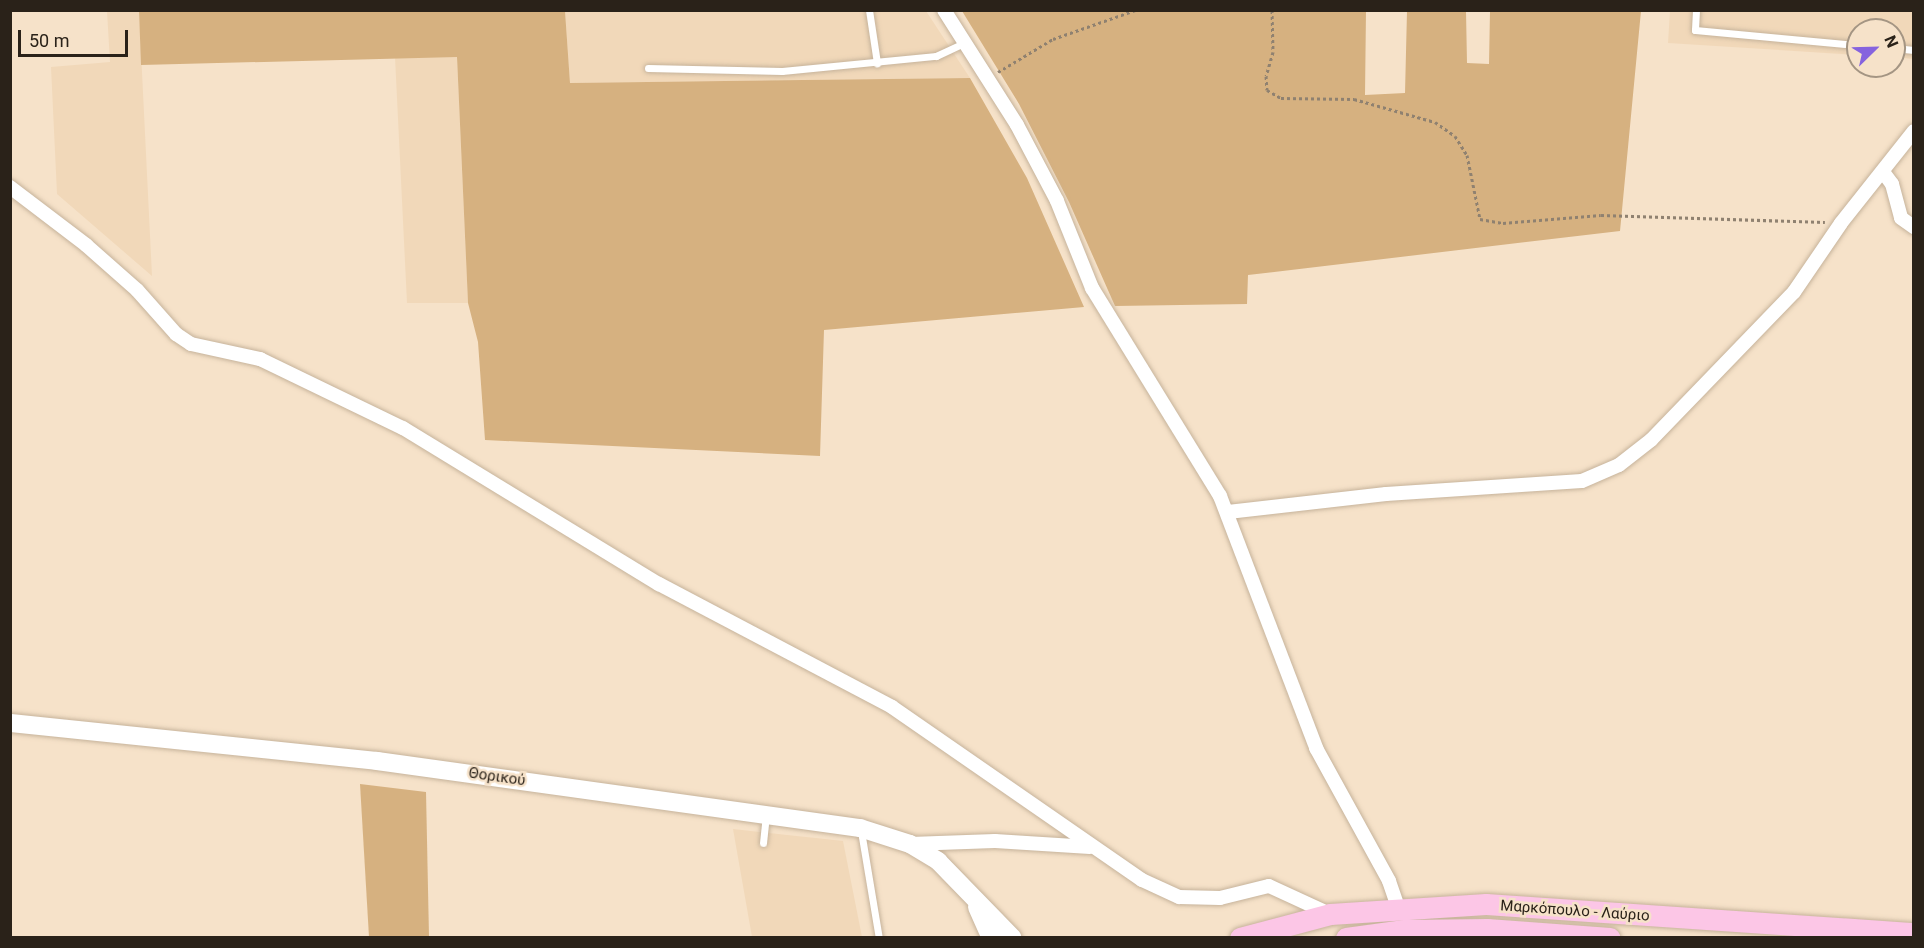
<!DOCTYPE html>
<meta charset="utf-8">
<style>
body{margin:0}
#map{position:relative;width:1924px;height:948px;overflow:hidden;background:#f6e2c9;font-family:Roboto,sans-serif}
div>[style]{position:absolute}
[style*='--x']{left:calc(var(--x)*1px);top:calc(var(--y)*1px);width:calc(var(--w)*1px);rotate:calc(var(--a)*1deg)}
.built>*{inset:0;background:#f1d8b9}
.green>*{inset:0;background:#d6b180}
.path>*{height:3px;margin-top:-1.5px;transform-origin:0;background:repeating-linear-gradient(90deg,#8f8170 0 3px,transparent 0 6px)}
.roads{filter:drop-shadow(0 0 2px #c6b39b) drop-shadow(0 0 2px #c6b39b)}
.service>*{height:7px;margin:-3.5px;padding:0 3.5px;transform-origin:3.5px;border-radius:3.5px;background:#fff}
.minor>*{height:14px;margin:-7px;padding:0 7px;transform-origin:7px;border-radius:7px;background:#fff}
.secondary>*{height:18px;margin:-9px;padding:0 9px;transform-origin:9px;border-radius:9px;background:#fff}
.trunk>*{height:21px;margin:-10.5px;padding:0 10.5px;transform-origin:10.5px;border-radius:10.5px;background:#fcc6e6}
span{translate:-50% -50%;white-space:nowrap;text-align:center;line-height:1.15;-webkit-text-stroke:5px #f6e2c9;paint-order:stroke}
.street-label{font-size:15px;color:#2a2219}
.frame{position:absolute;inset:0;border:12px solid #2a2219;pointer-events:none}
.north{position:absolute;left:1846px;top:18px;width:60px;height:60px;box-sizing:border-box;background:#f6e2c9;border:2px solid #a49583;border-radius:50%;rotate:67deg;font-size:16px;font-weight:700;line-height:24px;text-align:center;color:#2a2219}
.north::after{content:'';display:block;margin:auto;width:21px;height:27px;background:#8663de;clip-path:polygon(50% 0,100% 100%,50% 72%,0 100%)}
.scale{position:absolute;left:18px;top:30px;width:110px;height:27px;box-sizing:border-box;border:3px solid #2a2219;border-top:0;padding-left:8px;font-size:18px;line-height:21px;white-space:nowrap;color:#2a2219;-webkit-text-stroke:4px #f6e2c9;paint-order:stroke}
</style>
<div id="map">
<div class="built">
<i style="clip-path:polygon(107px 11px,139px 11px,152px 276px,57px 194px,51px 67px,110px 62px)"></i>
<i style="clip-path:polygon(565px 11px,926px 11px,970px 78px,570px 83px)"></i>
<i style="clip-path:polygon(1670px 11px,1913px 11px,1913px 59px,1894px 57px,1894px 30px,1858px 30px,1858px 55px,1668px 43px)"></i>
<i style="clip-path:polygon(395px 57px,457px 57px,468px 303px,407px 303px)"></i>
<i style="clip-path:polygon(733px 829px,843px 841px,862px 937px,752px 937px)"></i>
</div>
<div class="green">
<i style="clip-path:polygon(139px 11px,565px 11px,570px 83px,970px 78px,1027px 178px,1084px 307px,824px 330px,820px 456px,485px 440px,478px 342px,468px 303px,457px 57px,141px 65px)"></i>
<i style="clip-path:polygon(962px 11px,1366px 11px,1365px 95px,1405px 93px,1407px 11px,1466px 11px,1467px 63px,1489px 64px,1490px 11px,1641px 11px,1620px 231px,1248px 275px,1247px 304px,1115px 306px,1069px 202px,1019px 104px)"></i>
<i style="clip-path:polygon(360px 784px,426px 792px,429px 937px,369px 937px)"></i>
</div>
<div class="path">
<i style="--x:1272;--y:10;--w:42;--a:88.6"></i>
<i style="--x:1273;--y:52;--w:25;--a:106"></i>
<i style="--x:1266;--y:76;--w:14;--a:86"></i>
<i style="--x:1267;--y:90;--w:16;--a:30"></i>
<i style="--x:1281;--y:98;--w:73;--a:0.8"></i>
<i style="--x:1354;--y:99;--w:84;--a:15.9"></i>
<i style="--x:1435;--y:122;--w:24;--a:35"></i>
<i style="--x:1455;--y:136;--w:22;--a:58"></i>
<i style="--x:1467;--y:155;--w:65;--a:78.5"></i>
<i style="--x:1480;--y:219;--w:23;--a:10"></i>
<i style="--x:1503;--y:223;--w:98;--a:-4.7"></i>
<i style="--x:1601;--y:215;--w:224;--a:1.8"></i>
<i style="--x:998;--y:72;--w:64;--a:-31"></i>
<i style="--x:1053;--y:39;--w:88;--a:-19.3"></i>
</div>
<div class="roads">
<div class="service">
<i style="--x:869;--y:10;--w:54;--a:81.4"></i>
<i style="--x:1696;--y:10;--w:20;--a:93"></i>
<i style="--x:1695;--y:30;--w:164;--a:5.3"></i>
<i style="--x:1894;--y:48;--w:20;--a:6"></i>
<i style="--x:648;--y:68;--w:134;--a:1.3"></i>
<i style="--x:782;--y:71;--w:155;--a:-5.6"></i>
<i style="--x:936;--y:56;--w:31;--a:-25"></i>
<i style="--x:861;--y:831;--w:109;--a:80.5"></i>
<i style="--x:763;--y:843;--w:27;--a:-84"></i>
</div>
<div class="minor">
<i style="--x:944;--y:10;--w:136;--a:57.6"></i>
<i style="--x:1017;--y:125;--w:86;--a:62.2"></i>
<i style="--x:1057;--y:201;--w:94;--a:68.1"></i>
<i style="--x:1092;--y:288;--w:244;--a:58.4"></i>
<i style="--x:1220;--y:496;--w:270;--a:69.1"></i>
<i style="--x:1316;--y:748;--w:152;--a:61.2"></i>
<i style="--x:1389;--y:881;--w:28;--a:71"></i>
<i style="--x:1883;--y:172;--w:15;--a:53"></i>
<i style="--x:1892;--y:184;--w:35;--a:75"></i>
<i style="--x:1901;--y:218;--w:16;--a:35"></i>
<i style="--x:10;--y:187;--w:96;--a:37.3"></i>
<i style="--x:86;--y:245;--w:68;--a:41.4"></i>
<i style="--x:137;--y:290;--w:59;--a:48.4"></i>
<i style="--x:176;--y:334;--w:18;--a:34"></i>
<i style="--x:191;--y:344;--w:71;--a:12.3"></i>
<i style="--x:260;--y:359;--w:159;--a:25.8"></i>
<i style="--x:403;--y:428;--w:300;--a:31.4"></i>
<i style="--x:659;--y:584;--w:263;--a:27.8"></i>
<i style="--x:892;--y:707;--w:304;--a:34.7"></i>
<i style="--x:1142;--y:880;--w:41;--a:24.7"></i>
<i style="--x:1179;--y:897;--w:41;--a:1.4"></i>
<i style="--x:1220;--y:898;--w:50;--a:-13.8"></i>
<i style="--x:1269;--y:886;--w:67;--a:24.7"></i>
<i style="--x:1228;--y:512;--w:159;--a:-6.5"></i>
<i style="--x:1386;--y:494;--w:196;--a:-3.8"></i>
<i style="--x:1582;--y:481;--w:40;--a:-23.4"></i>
<i style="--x:1619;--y:465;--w:41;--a:-38"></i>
<i style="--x:1651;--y:440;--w:206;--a:-46"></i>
<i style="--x:1794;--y:292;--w:83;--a:-55.7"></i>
<i style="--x:1841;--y:223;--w:117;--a:-51.6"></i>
<i style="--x:910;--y:844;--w:85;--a:-2"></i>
<i style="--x:995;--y:841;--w:95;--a:3.6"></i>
</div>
<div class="secondary">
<i style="--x:10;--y:723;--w:369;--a:5.9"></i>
<i style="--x:377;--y:761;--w:488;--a:7.9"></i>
<i style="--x:860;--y:828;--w:52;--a:17.7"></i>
<i style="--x:910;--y:844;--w:33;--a:31"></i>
<i style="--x:938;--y:861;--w:107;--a:45.8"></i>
<i style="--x:977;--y:907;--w:34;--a:66"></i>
</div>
<div class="trunk">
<i style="--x:1240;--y:938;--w:93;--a:-14.9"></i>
<i style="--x:1330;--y:914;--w:156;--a:-3.7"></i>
<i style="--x:1486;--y:904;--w:429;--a:3.9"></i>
<i style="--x:1346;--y:938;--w:59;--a:-7.9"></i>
<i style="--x:1404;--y:930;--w:83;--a:-0.7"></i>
<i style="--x:1487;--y:929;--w:123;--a:4.2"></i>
</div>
</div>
<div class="street-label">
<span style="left:497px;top:777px;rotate:8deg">Θορικού</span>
<span style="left:1575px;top:911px;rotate:4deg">Μαρκόπουλο - Λαύριο</span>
</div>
<div class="frame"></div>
<div class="north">N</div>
<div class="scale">50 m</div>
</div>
